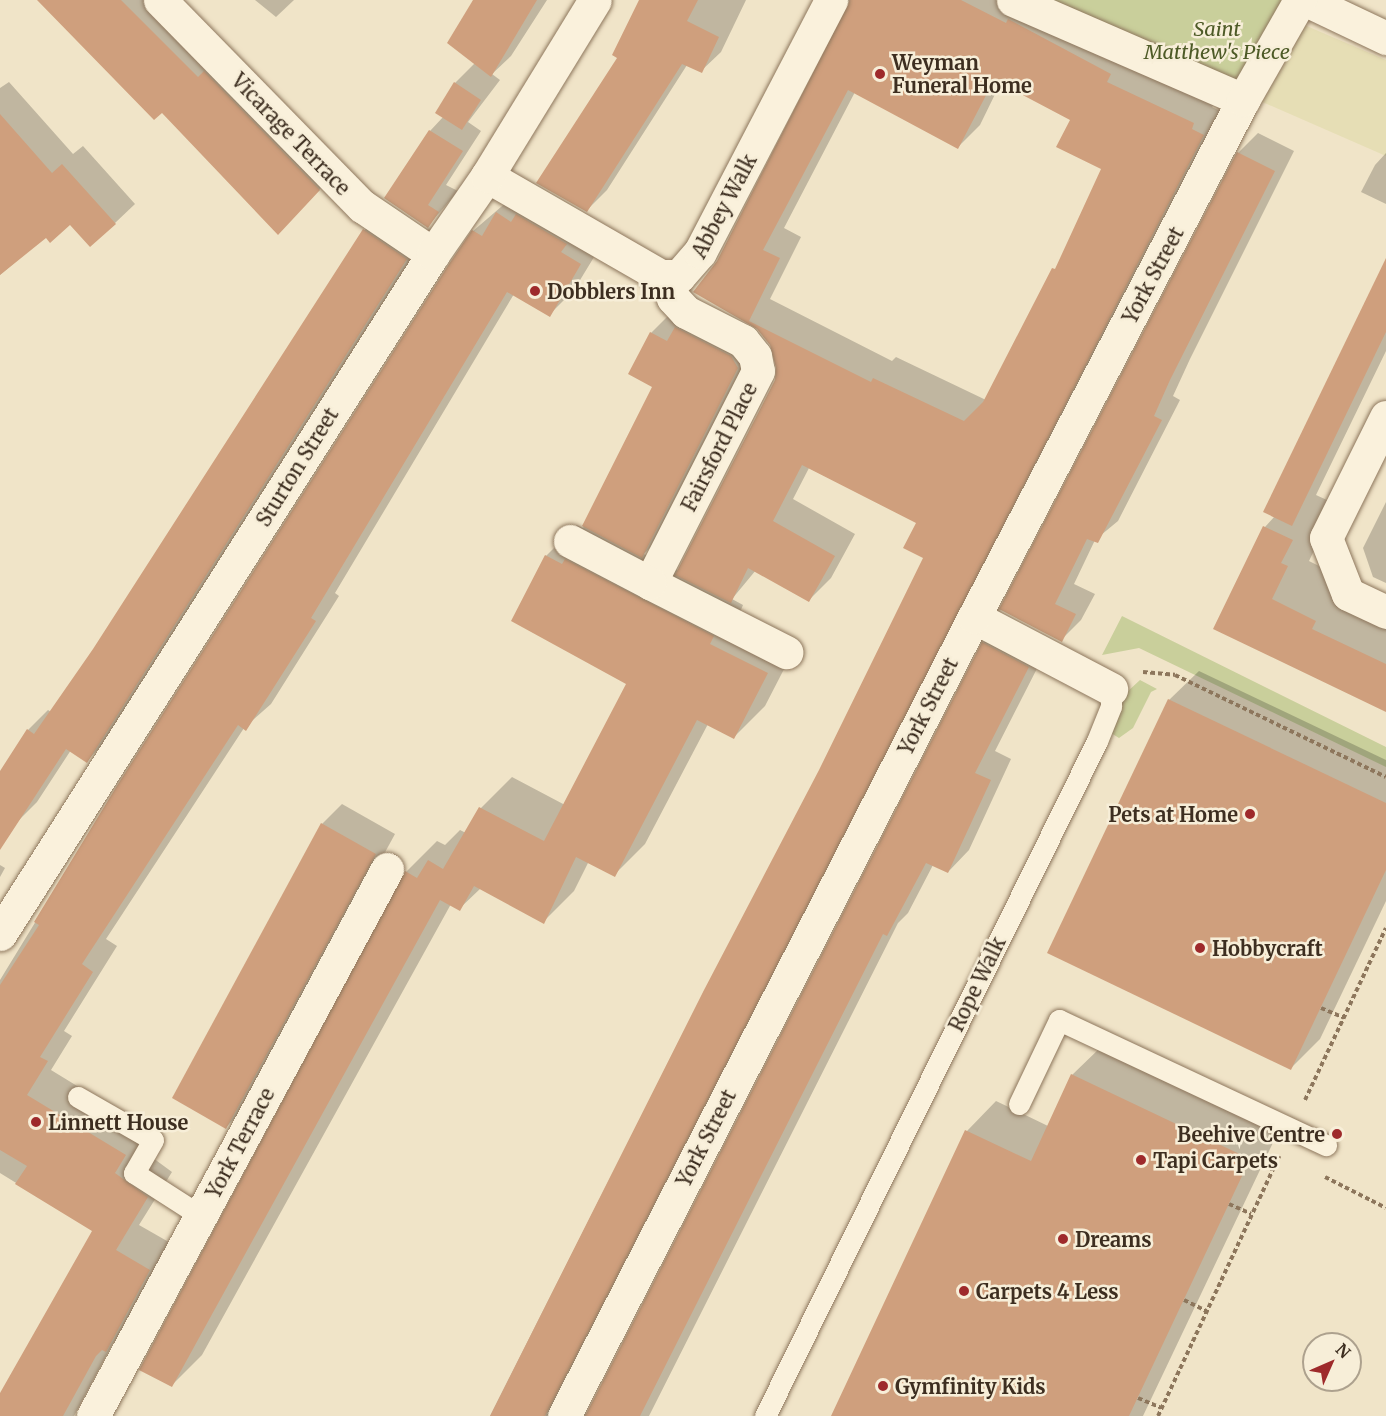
<!DOCTYPE html>
<style>
body{margin:0}
#map{position:relative;width:1386px;height:1416px;overflow:hidden;background:#f0e4c8;font-family:Merriweather,serif}
div>[style]{position:absolute}
[style*='--x']{left:calc(var(--x)*1px);top:calc(var(--y)*1px);width:calc(var(--w)*1px);rotate:calc(var(--a)*1deg)}
.farmland>*{inset:0;background:#e6deb5}
.green>*{inset:0;background:#c9cf9b}
.shadow>*{inset:0;background:#0003}
.building>*{inset:0;background:#cf9f7d}
.path>*{height:4px;margin-top:-2px;transform-origin:0;background:repeating-linear-gradient(90deg,#8d765c 0 4.5px,transparent 0 7.5px)}
.roads{filter:drop-shadow(0 0 2px #8d765c) drop-shadow(0 0 2px #8d765c)}
.service>*{height:21px;margin:-10.5px;padding:0 10.5px;transform-origin:10.5px;border-radius:10.5px;background:#faf1dc}
.minor>*{height:33px;margin:-16.5px;padding:0 16.5px;transform-origin:16.5px;border-radius:16.5px;background:#faf1dc}
.dots>*{width:16px;height:16px;translate:-50% -50%;box-sizing:border-box;border:3px solid #f7eed8;border-radius:50%}
span{translate:-50% -50%;white-space:nowrap;text-align:center;line-height:1.15;-webkit-text-stroke:5px #f7eed8;paint-order:stroke}
.park-label{font-size:20px;color:#4d5a26;font-style:italic}
.poi-label{font-size:20px;color:#3d2e20;font-weight:700}
.left{translate:0 -50%;text-align:left}
.right{translate:-100% -50%;text-align:right}
.street-label{font-size:20px;color:#3d2e20}
.north{position:absolute;left:1302px;top:1332px;width:60px;height:60px;box-sizing:border-box;background:#f7eed8;border:2px solid #ada18e;border-radius:50%;rotate:45deg;font-size:16px;font-weight:700;line-height:24px;text-align:center;color:#3d2e20}
.north::after{content:'';display:block;margin:auto;width:21px;height:27px;background:#9e2a2b;clip-path:polygon(50% 0,100% 100%,50% 72%,0 100%)}
</style>
<div id="map">
<div class="farmland">
<i style="clip-path:polygon(1302px 24px,1386px 60px,1386px 156px,1260px 101px)"></i>
</div>
<div class="green">
<i style="clip-path:polygon(1037px 0,1290px 0,1234px 90px)"></i>
<i style="clip-path:polygon(1122px 616px,1386px 747px,1386px 767px,1139px 648px,1102px 655px)"></i>
<i style="clip-path:polygon(1140px 680px,1157px 689px,1151px 692px,1133px 728px,1119px 738px,1111px 733px,1116px 714px,1127px 692px)"></i>
</div>
<div class="shadow">
<i style="clip-path:polygon(40px 0,161px 0,339px 169px,297px 213px)"></i>
<i style="clip-path:polygon(255px 0,294px 0,276px 17px)"></i>
<i style="clip-path:polygon(475px 0,547px 0,511px 56px,492px 74px,500px 80px,468px 122px,481px 131px,446px 185px,458px 191px,428px 226px,386px 198px,430px 131px,444px 116px,455px 83px,475px 63px)"></i>
<i style="clip-path:polygon(640px 0,746px 0,721px 52px,701px 71px,687px 65px,607px 190px,587px 210px,619px 57px)"></i>
<i style="clip-path:polygon(evenodd,849px 0,1028px 0,1215px 102px,1212px 107px,1224px 113px,576px 1411px,588px 1414px,983px 643px,1005px 622px,1049px 645px,995px 751px,1011px 759px,969px 850px,948px 872px,933px 865px,908px 913px,898px 923px,649px 1416px,490px 1416px,705px 990px,778px 856px,925px 557px,918px 523px,809px 468px,793px 499px,855px 534px,831px 578px,809px 600px,756px 570px,732px 599px,743px 605px,740px 612px,798px 642px,765px 706px,734px 737px,708px 724px,645px 844px,614px 875px,589px 861px,574px 891px,543px 922px,481px 888px,459px 909px,451px 904px,202px 1355px,171px 1386px,141px 1369px,406px 872px,437px 841px,445px 845px,460px 830px,466px 833px,481px 808px,512px 777px,565px 805px,628px 684px,546px 556px,577px 525px,583px 528px,654px 387px,651px 333px,671px 313px,757px 348px,661px 536px,644px 554px,679px 571px,776px 380px,778px 368px,771px 344px,758px 328px,695px 291px,718px 261px,849px 9px,849px 0,1001px 82px,1072px 120px,1103px 169px,1060px 261px,986px 400px,896px 357px,892px 361px,770px 299px,801px 237px,784px 228px,855px 92px,958px 147px,980px 125px,1001px 82px)"></i>
<i style="clip-path:polygon(9px 82px,73px 154px,83px 146px,135px 204px,115px 223px,70px 223px,46px 236px,0 275px,0 88px)"></i>
<i style="clip-path:polygon(1258px 133px,1294px 151px,1190px 359px,1173px 396px,1180px 400px,1118px 521px,1095px 540px,1074px 584px,1095px 594px,1081px 620px,1061px 640px,1001px 608px,1238px 153px)"></i>
<i style="clip-path:polygon(1386px 153px,1386px 204px,1361px 192px,1375px 165px)"></i>
<i style="clip-path:polygon(522px 189px,605px 239px,574px 290px,549px 315px,514px 294px,335px 593px,339px 596px,271px 704px,244px 728px,106px 939px,117px 946px,64px 1031px,72px 1036px,51px 1070px,149px 1130px,138px 1147px,172px 1172px,139px 1225px,174px 1245px,131px 1325px,113px 1343px,74px 1416px,0 1416px,0 1397px,94px 1231px,0 1173px,0 980px,119px 785px,473px 231px)"></i>
<i style="clip-path:polygon(382px 212px,426px 239px,106px 741px,87px 761px,71px 750px,37px 802px,17px 822px,0 811px,0 774px,28px 730px,48px 710px,51px 712px,94px 649px,363px 232px)"></i>
<i style="clip-path:polygon(1386px 273px,1386px 351px,1316px 495px,1329px 501px,1325px 528px,1309px 561px,1353px 583px,1386px 608px,1386px 711px,1215px 628px,1265px 527px,1275px 516px)"></i>
<i style="clip-path:polygon(1386px 502px,1386px 583px,1373px 577px,1363px 548px)"></i>
<i style="clip-path:polygon(1199px 671px,1386px 760px,1386px 901px,1320px 1039px,1291px 1068px,1169px 700px)"></i>
<i style="clip-path:polygon(342px 804px,395px 834px,246px 1107px,226px 1127px,174px 1097px,322px 824px)"></i>
<i style="clip-path:polygon(0 865px,5px 868px,0 877px)"></i>
<i style="clip-path:polygon(1102px 1046px,1279px 1130px,1143px 1416px,832px 1416px,967px 1131px,996px 1101px,1048px 1126px,1072px 1075px)"></i>
</div>
<div class="building">
<i style="clip-path:polygon(37px 0,121px 0,198px 77px,204px 71px,320px 190px,278px 235px,162px 113px,154px 120px)"></i>
<i style="clip-path:polygon(473px 0,537px 0,491px 77px,447px 43px)"></i>
<i style="clip-path:polygon(639px 0,698px 0,687px 21px,719px 37px,702px 73px,682px 64px,587px 212px,536px 183px,617px 58px,612px 55px)"></i>
<i style="clip-path:polygon(evenodd,850px 0,961px 0,1006px 23px,1008px 19px,1111px 74px,1107px 82px,1194px 123px,1192px 129px,1204px 135px,545px 1416px,490px 1416px,704px 990px,819px 770px,923px 558px,903px 548px,916px 523px,802px 465px,773px 521px,835px 556px,809px 602px,748px 568px,731px 603px,675px 575px,775px 380px,776px 368px,770px 345px,757px 329px,693px 292px,717px 261px,850px 0,994px 80px,1070px 120px,1056px 147px,1101px 169px,1055px 269px,1052px 268px,983px 402px,964px 421px,873px 378px,871px 382px,749px 321px,780px 258px,763px 250px,848px 90px,958px 149px,994px 80px)"></i>
<i style="clip-path:polygon(454px 82px,481px 100px,462px 130px,435px 113px)"></i>
<i style="clip-path:polygon(0 114px,52px 173px,62px 164px,116px 224px,90px 247px,70px 225px,50px 243px,46px 238px,0 275px)"></i>
<i style="clip-path:polygon(429px 130px,463px 151px,428px 205px,439px 212px,428px 228px,384px 198px)"></i>
<i style="clip-path:polygon(1237px 152px,1275px 171px,1170px 380px,1154px 416px,1162px 420px,1098px 543px,1087px 539px,1055px 604px,1076px 614px,1062px 642px,999px 609px)"></i>
<i style="clip-path:polygon(496px 212px,511px 222px,516px 214px,567px 244px,561px 252px,581px 264px,550px 317px,507px 292px,311px 618px,316px 621px,246px 731px,238px 725px,82px 964px,93px 972px,40px 1057px,48px 1061px,27px 1095px,126px 1155px,115px 1173px,148px 1197px,116px 1250px,150px 1270px,106px 1352px,102px 1350px,96px 1356px,63px 1416px,0 1416px,0 1393px,92px 1231px,15px 1184px,27px 1166px,0 1150px,0 985px,39px 925px,34px 922px,118px 784px,449px 264px,472px 230px,482px 236px)"></i>
<i style="clip-path:polygon(363px 229px,407px 259px,87px 763px,66px 749px,0 850px,0 771px,27px 729px,34px 734px,93px 649px)"></i>
<i style="clip-path:polygon(1386px 258px,1386px 332px,1292px 526px,1263px 512px)"></i>
<i style="clip-path:polygon(675px 327px,731px 356px,738px 368px,642px 558px,582px 526px,652px 387px,628px 374px,650px 332px,667px 341px)"></i>
<i style="clip-path:polygon(1263px 526px,1293px 540px,1281px 563px,1288px 566px,1272px 599px,1316px 621px,1312px 629px,1386px 664px,1386px 712px,1213px 629px)"></i>
<i style="clip-path:polygon(545px 555px,562px 564px,565px 559px,714px 636px,710px 644px,768px 673px,734px 739px,697px 720px,615px 877px,576px 857px,544px 924px,474px 886px,460px 911px,440px 900px,172px 1387px,139px 1370px,405px 871px,417px 878px,428px 860px,443px 869px,479px 807px,544px 841px,626px 684px,511px 621px)"></i>
<i style="clip-path:polygon(982px 642px,1029px 667px,975px 773px,991px 780px,948px 873px,926px 863px,887px 936px,883px 934px,640px 1416px,585px 1416px)"></i>
<i style="clip-path:polygon(1168px 699px,1386px 803px,1386px 870px,1291px 1070px,1047px 953px)"></i>
<i style="clip-path:polygon(321px 823px,376px 854px,226px 1129px,172px 1098px)"></i>
<i style="clip-path:polygon(1071px 1074px,1250px 1159px,1129px 1416px,831px 1416px,965px 1130px,1031px 1161px)"></i>
</div>
<div class="path">
<i style="--x:1143;--y:672;--w:32;--a:5"></i>
<i style="--x:1175;--y:675;--w:234;--a:25.8"></i>
<i style="--x:1321;--y:1008;--w:25;--a:23"></i>
<i style="--x:1305;--y:1100;--w:190;--a:-64.8"></i>
<i style="--x:1325;--y:1177;--w:68;--a:26.9"></i>
<i style="--x:1229;--y:1204;--w:24;--a:24"></i>
<i style="--x:1184;--y:1300;--w:25;--a:26"></i>
<i style="--x:1138;--y:1398;--w:25;--a:23"></i>
<i style="--x:1158;--y:1416;--w:287;--a:-65"></i>
</div>
<div class="roads">
<div class="service">
<i style="--x:78;--y:1097;--w:86;--a:29.8"></i>
<i style="--x:153;--y:1140;--w:38;--a:120"></i>
<i style="--x:134;--y:1173;--w:80;--a:32.7"></i>
<i style="--x:1019;--y:1104;--w:93;--a:-64.5"></i>
<i style="--x:1059;--y:1020;--w:295;--a:25.1"></i>
<i style="--x:765;--y:1416;--w:752;--a:-63.81"></i>
<i style="--x:1097;--y:741;--w:38;--a:-68"></i>
<i style="--x:1111;--y:706;--w:17;--a:-90"></i>
</div>
<div class="minor">
<i style="--x:160;--y:0;--w:289;--a:45.6"></i>
<i style="--x:362;--y:206;--w:86;--a:34.1"></i>
<i style="--x:1013;--y:0;--w:251;--a:23.5"></i>
<i style="--x:1306;--y:0;--w:89;--a:25.4"></i>
<i style="--x:487;--y:176;--w:201;--a:29.9"></i>
<i style="--x:661;--y:276;--w:18;--a:0"></i>
<i style="--x:679;--y:276;--w:32;--a:-49"></i>
<i style="--x:700;--y:252;--w:284;--a:-62.5"></i>
<i style="--x:669;--y:278;--w:20;--a:79"></i>
<i style="--x:673;--y:298;--w:19;--a:47"></i>
<i style="--x:686;--y:312;--w:64;--a:27"></i>
<i style="--x:743;--y:341;--w:19;--a:51"></i>
<i style="--x:755;--y:356;--w:15;--a:79"></i>
<i style="--x:758;--y:371;--w:238;--a:117"></i>
<i style="--x:650;--y:583;--w:153;--a:26.9"></i>
<i style="--x:1386;--y:417;--w:135;--a:116.4"></i>
<i style="--x:1326;--y:538;--w:60;--a:68.6"></i>
<i style="--x:1348;--y:594;--w:42;--a:25.3"></i>
<i style="--x:570;--y:541;--w:90;--a:27.7"></i>
<i style="--x:974;--y:617;--w:155;--a:27.7"></i>
<i style="--x:0;--y:934;--w:806;--a:-57.51"></i>
<i style="--x:433;--y:254;--w:95;--a:-55.3"></i>
<i style="--x:487;--y:176;--w:206;--a:-58.5"></i>
<i style="--x:93;--y:1416;--w:621;--a:-61.74"></i>
<i style="--x:564;--y:1416;--w:898;--a:-62.84"></i>
<i style="--x:974;--y:617;--w:583;--a:-62.51"></i>
<i style="--x:1243;--y:100;--w:115;--a:-60.3"></i>
</div>
</div>
<div class="dots">
<i style="left:880px;top:74px;background:#9e2a2b"></i>
<i style="left:535px;top:291px;background:#9e2a2b"></i>
<i style="left:1250px;top:814px;background:#9e2a2b"></i>
<i style="left:1200px;top:948px;background:#9e2a2b"></i>
<i style="left:36px;top:1122px;background:#9e2a2b"></i>
<i style="left:1337px;top:1134px;background:#9e2a2b"></i>
<i style="left:1141px;top:1160px;background:#9e2a2b"></i>
<i style="left:1063px;top:1239px;background:#9e2a2b"></i>
<i style="left:964px;top:1291px;background:#9e2a2b"></i>
<i style="left:883px;top:1386px;background:#9e2a2b"></i>
</div>
<div class="park-label">
<span style="left:1217px;top:40px">Saint<br>Matthew's Piece</span>
</div>
<div class="poi-label">
<span class="left" style="left:892px;top:74px">Weyman<br>Funeral Home</span>
<span class="left" style="left:547px;top:291px">Dobblers Inn</span>
<span class="right" style="left:1238px;top:814px">Pets at Home</span>
<span class="left" style="left:1212px;top:948px">Hobbycraft</span>
<span class="left" style="left:48px;top:1122px">Linnett House</span>
<span class="right" style="left:1325px;top:1134px">Beehive Centre</span>
<span class="left" style="left:1153px;top:1160px">Tapi Carpets</span>
<span class="left" style="left:1075px;top:1239px">Dreams</span>
<span class="left" style="left:976px;top:1291px">Carpets 4 Less</span>
<span class="left" style="left:895px;top:1386px">Gymfinity Kids</span>
</div>
<div class="street-label">
<span style="left:291px;top:134px;rotate:46deg">Vicarage Terrace</span>
<span style="left:724px;top:206px;rotate:-62deg">Abbey Walk</span>
<span style="left:1153px;top:275px;rotate:-62deg">York Street</span>
<span style="left:719px;top:447px;rotate:-63deg">Fairsford Place</span>
<span style="left:297px;top:467px;rotate:-58deg">Sturton Street</span>
<span style="left:928px;top:706px;rotate:-63deg">York Street</span>
<span style="left:977px;top:984px;rotate:-64deg">Rope Walk</span>
<span style="left:706px;top:1138px;rotate:-63deg">York Street</span>
<span style="left:240px;top:1143px;rotate:-62deg">York Terrace</span>
</div>
<div class="north">N</div>
</div>
